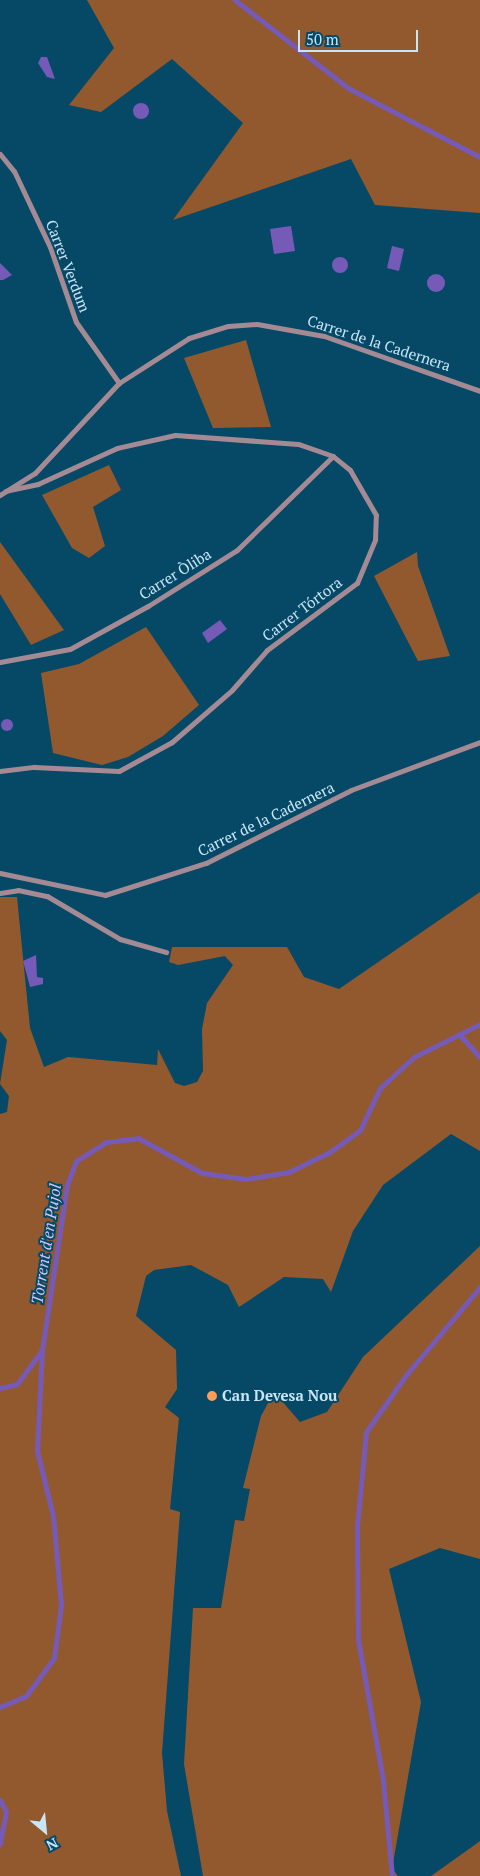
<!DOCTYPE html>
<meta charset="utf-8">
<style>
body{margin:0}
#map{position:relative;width:480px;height:1876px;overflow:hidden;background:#064967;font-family:"PT Serif",serif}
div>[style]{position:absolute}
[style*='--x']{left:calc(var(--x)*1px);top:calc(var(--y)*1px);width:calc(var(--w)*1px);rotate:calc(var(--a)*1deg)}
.green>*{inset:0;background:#93592e}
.water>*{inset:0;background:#765ab8}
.round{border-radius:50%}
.stream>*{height:5px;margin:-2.5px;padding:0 2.5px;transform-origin:2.5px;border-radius:2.5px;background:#765ab8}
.street>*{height:5px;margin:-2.5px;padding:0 2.5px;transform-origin:2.5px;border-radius:2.5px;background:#a58a94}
.dots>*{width:14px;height:14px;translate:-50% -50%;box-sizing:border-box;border:2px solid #064967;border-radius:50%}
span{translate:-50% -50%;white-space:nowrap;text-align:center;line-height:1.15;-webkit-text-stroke:4px #064967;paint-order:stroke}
.street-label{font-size:15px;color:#c9e6f7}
.poi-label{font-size:15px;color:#c9e6f7;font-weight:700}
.left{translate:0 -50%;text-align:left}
.water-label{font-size:16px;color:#d1c7f8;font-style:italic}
.north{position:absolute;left:20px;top:1806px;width:50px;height:50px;-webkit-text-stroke:4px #064967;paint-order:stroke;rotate:152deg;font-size:14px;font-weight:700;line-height:20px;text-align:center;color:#c9e6f7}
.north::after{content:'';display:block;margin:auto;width:18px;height:22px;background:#c9e6f7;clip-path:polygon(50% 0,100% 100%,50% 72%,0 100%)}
.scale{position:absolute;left:298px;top:30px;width:120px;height:22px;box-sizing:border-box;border:2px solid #c9e6f7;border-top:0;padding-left:6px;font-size:15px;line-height:18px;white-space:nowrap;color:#c9e6f7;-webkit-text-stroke:4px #064967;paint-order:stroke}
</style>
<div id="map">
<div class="green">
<i style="clip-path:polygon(87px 0,480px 0,480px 213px,375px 205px,351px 159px,173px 220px,243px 123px,172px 59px,101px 112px,69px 105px,114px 48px)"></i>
<i style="clip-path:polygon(246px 340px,271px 427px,213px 428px,184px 358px)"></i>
<i style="clip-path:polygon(109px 465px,121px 490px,93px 507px,105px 546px,89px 558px,72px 548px,42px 495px)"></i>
<i style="clip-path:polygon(0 542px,64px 630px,31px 645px,0 594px)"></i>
<i style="clip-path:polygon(417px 552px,418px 566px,450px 656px,418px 661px,374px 576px)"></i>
<i style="clip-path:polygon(146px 627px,199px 705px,163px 736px,128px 757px,102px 765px,53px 753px,41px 673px,79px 664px)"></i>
<i style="clip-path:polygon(480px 892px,480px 1151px,451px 1134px,383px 1185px,353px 1231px,331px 1292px,323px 1279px,284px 1277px,239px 1307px,228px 1285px,191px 1265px,154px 1270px,146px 1276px,136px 1316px,176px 1350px,177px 1389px,165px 1407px,179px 1418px,170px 1509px,180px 1512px,162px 1753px,167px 1811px,181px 1876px,0 1876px,0 1114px,7px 1112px,9px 1096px,0 1084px,7px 1040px,0 1031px,0 897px,17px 897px,30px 1028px,44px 1067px,68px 1057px,157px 1065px,158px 1049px,175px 1083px,184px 1086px,197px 1082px,203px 1071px,202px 1029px,207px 1003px,233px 965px,225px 956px,178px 965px,169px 962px,172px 947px,287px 947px,304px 977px,339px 989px)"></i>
<i style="clip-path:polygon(480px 1246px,480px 1559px,440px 1548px,389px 1569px,421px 1702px,392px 1869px,398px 1876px,203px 1876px,184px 1764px,193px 1608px,221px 1608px,235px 1520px,244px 1521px,250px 1489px,243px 1488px,261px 1416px,274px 1392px,300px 1422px,327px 1412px,363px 1357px)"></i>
<i style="clip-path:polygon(480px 1841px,480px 1876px,431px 1876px,469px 1849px)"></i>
</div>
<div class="water">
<i style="clip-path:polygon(41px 57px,47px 57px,55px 79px,47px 77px,38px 63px)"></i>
<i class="round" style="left:133px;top:103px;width:16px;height:16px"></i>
<i style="clip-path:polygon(291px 226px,295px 251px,274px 254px,270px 229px)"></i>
<i style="clip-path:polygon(392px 246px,404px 249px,399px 271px,387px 268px)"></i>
<i class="round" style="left:332px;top:257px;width:16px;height:16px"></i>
<i style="clip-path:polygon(0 263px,12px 275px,3px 280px,0 280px)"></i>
<i class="round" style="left:427px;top:274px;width:18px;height:18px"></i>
<i style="clip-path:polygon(220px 620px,227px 629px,208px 643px,202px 633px)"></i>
<i class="round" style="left:1px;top:719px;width:12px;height:12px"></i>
<i style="clip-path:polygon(36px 955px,37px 977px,43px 978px,43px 984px,30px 987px,23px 961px)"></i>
</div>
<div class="stream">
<i style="--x:235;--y:0;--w:143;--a:37.9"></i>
<i style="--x:348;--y:88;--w:149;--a:27.6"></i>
<i style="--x:459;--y:1034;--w:31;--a:48"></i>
<i style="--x:0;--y:1388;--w:17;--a:-13"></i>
<i style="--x:17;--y:1384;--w:42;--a:-53.7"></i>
<i style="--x:0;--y:1707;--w:28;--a:-23"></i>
<i style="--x:26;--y:1696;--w:47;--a:-53.6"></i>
<i style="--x:54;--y:1658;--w:53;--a:-82.5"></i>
<i style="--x:61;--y:1605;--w:89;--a:-95.1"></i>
<i style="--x:53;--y:1516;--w:67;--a:-103.8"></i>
<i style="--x:37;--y:1451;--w:101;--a:-87.2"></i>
<i style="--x:42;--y:1350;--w:167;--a:-81.4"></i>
<i style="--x:67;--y:1185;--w:26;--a:-69"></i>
<i style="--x:76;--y:1161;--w:36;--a:-32"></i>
<i style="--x:107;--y:1142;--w:31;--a:-7"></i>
<i style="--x:138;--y:1138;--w:73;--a:28.7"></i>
<i style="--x:202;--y:1173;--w:44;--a:7.8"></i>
<i style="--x:246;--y:1179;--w:44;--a:-9.2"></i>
<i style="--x:289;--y:1172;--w:46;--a:-26"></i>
<i style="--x:330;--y:1152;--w:37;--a:-36"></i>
<i style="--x:360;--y:1130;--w:47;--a:-64.5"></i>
<i style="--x:380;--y:1088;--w:46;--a:-42.4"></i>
<i style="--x:414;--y:1057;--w:74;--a:-26.6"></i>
<i style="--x:0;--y:1800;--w:13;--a:63"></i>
<i style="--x:6;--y:1812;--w:33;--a:101"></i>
<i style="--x:392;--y:1876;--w:96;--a:-95.4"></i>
<i style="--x:383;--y:1780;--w:142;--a:-100.1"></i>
<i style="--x:358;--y:1640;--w:114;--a:-90.5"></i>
<i style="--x:357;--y:1526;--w:94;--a:-84.5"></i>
<i style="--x:366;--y:1432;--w:70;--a:-54.9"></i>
<i style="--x:406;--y:1375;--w:115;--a:-49.9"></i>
</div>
<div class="street">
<i style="--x:0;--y:154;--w:22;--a:51"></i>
<i style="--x:14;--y:171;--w:84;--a:64.7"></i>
<i style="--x:50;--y:247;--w:79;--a:70.9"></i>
<i style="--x:76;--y:322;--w:75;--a:54.8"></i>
<i style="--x:0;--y:495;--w:41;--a:-32.2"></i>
<i style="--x:35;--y:473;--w:123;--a:-47"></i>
<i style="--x:119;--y:383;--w:83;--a:-32.7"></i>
<i style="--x:189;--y:338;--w:41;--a:-17.1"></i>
<i style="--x:228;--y:326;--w:29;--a:-4"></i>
<i style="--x:257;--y:324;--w:68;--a:10.2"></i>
<i style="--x:324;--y:336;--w:165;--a:19.4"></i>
<i style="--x:0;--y:662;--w:71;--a:-10.5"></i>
<i style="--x:70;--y:649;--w:89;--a:-28.9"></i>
<i style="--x:148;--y:606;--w:105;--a:-32.2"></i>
<i style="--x:237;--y:550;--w:134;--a:-44.4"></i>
<i style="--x:0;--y:771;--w:34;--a:-7"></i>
<i style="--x:34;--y:767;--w:85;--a:2.7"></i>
<i style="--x:119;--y:771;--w:60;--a:-28.7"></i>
<i style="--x:172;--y:742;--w:79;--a:-40.9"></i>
<i style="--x:232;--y:690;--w:53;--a:-48.8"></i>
<i style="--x:267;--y:650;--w:112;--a:-36.7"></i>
<i style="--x:357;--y:583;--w:47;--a:-67.3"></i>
<i style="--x:375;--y:540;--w:25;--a:-88"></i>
<i style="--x:376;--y:515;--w:52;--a:-120"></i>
<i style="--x:350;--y:470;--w:22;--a:-141"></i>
<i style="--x:333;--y:456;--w:37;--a:-161"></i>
<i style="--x:298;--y:444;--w:123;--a:-175.8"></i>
<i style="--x:175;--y:435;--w:59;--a:167.4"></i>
<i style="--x:117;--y:448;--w:87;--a:155.5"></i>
<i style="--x:38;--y:484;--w:33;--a:168"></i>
<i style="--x:0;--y:873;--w:107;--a:11.8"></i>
<i style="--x:105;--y:895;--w:106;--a:-17.6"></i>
<i style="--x:206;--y:863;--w:162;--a:-26.7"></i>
<i style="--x:351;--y:790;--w:138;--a:-20.4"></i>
<i style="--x:0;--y:893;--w:18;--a:-9"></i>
<i style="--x:18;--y:890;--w:30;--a:12"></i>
<i style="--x:47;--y:896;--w:85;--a:30.5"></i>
<i style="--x:120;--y:939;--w:48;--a:15.8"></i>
</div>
<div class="dots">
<i style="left:212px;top:1396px;background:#fd9c56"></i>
</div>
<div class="street-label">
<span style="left:68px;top:266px;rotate:69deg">Carrer Verdum</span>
<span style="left:379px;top:343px;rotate:18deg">Carrer de la Cadernera</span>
<span style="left:175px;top:574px;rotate:-32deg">Carrer Òliba</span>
<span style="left:302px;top:609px;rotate:-37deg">Carrer Tórtora</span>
<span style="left:266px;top:819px;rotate:-26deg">Carrer de la Cadernera</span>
</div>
<div class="poi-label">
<span class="left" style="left:222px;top:1396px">Can Devesa Nou</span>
</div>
<div class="water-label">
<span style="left:46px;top:1244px;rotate:-81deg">Torrent d'en Pujol</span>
</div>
<div class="north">N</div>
<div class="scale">50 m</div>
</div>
